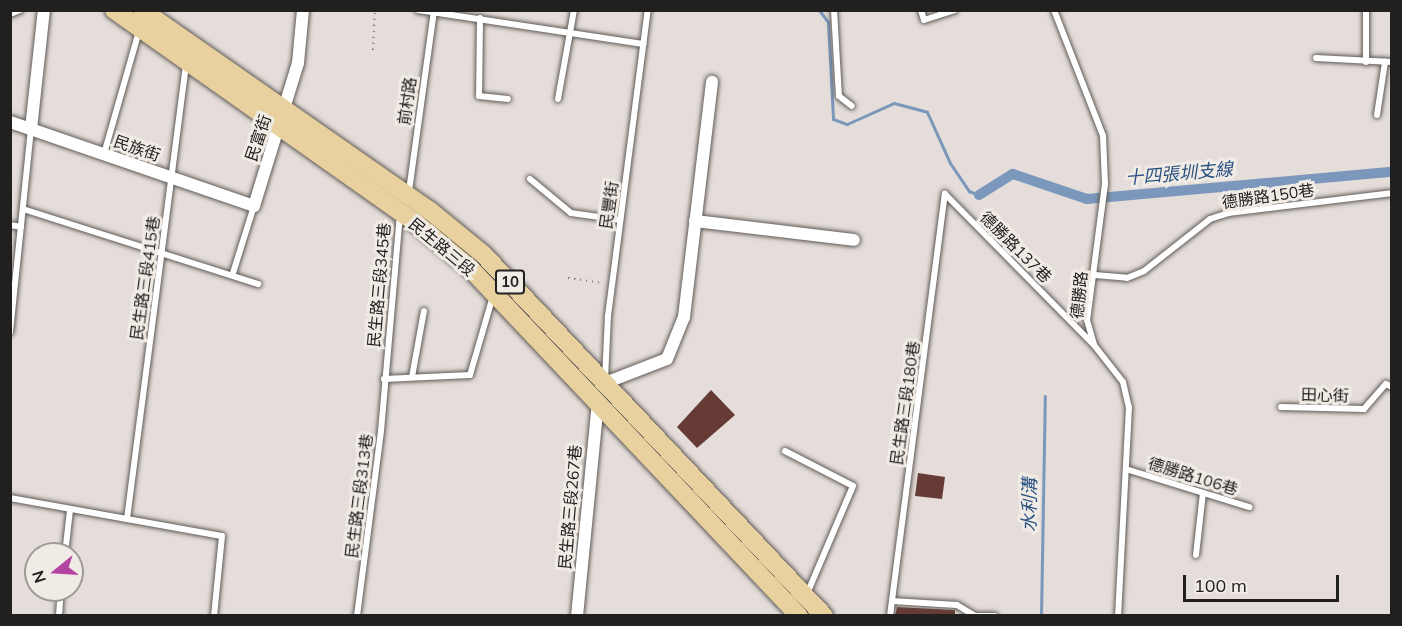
<!DOCTYPE html>
<meta charset="utf-8">
<style>
body{margin:0}
#map{position:relative;width:1402px;height:626px;overflow:hidden;background:#e4ddd9;font-family:Mulish,"Noto Sans TC",sans-serif}
div>[style]{position:absolute}
[style*='--x']{left:calc(var(--x)*1px);top:calc(var(--y)*1px);width:calc(var(--w)*1px);rotate:calc(var(--a)*1deg)}
.stream>*{height:3px;margin:-1.5px;padding:0 1.5px;transform-origin:1.5px;border-radius:1.5px;background:#7b98bc}
.canal>*{height:10px;margin:-5px;padding:0 5px;transform-origin:5px;border-radius:5px;background:#7b98bc}
.building>*{inset:0;background:#663b35}
.path>*{height:2px;margin-top:-1px;transform-origin:0;background:repeating-linear-gradient(90deg,#817c79 0 1.5px,transparent 0 6px)}
.roads{filter:drop-shadow(0 0 2px #605b57) drop-shadow(0 0 2px #605b57)}
.service>*{height:6px;margin:-3px;padding:0 3px;transform-origin:3px;border-radius:3px;background:#fff}
.minor>*{height:12px;margin:-6px;padding:0 6px;transform-origin:6px;border-radius:6px;background:#fff}
.primary>*{height:18px;margin:-9px;padding:0 9px;transform-origin:9px;border-radius:9px;background:#e8d19e}
span{translate:-50% -50%;white-space:nowrap;text-align:center;line-height:1.15;-webkit-text-stroke:6px #f1ebe6;paint-order:stroke}
.shield-label span{padding:2px 4px;background:#f1ebe6;border:2px solid;border-radius:4px;-webkit-text-stroke-width:0}
.shield-label{font-size:15px;color:#22201e;font-weight:700}
.street-label{font-size:16px;color:#22201e}
.water-label{font-size:18px;color:#295181;font-style:italic}
.frame{position:absolute;inset:0;border:12px solid #22201e;pointer-events:none}
.north{position:absolute;left:24px;top:542px;width:60px;height:60px;box-sizing:border-box;background:#f1ebe6;border:2px solid #9e9a96;border-radius:50%;rotate:252deg;font-size:16px;font-weight:700;line-height:24px;text-align:center;color:#22201e}
.north::after{content:'';display:block;margin:auto;width:21px;height:27px;background:#b344a1;clip-path:polygon(50% 0,100% 100%,50% 72%,0 100%)}
.scale{position:absolute;left:1183px;top:575px;width:156px;height:27px;box-sizing:border-box;border:3px solid #22201e;border-top:0;padding-left:8px;font-size:18px;line-height:21px;white-space:nowrap;color:#22201e;-webkit-text-stroke:4px #f1ebe6;paint-order:stroke}
</style>
<div id="map">
<div class="stream">
<i style="--x:819;--y:10;--w:15;--a:53"></i>
<i style="--x:828;--y:22;--w:97;--a:87"></i>
<i style="--x:833;--y:119;--w:15;--a:20"></i>
<i style="--x:847;--y:124;--w:51;--a:-24.1"></i>
<i style="--x:894;--y:103;--w:34;--a:15"></i>
<i style="--x:927;--y:112;--w:56;--a:65.7"></i>
<i style="--x:950;--y:163;--w:34;--a:56"></i>
<i style="--x:969;--y:191;--w:11;--a:22"></i>
<i style="--x:1041;--y:616;--w:220;--a:-89"></i>
</div>
<div class="canal">
<i style="--x:979;--y:195;--w:40;--a:-32"></i>
<i style="--x:1013;--y:174;--w:78;--a:18.7"></i>
<i style="--x:1087;--y:199;--w:306;--a:-5.1"></i>
</div>
<div class="building">
<i style="clip-path:polygon(711px 390px,735px 415px,697px 448px,677px 427px)"></i>
<i style="clip-path:polygon(918px 473px,945px 477px,942px 499px,915px 496px)"></i>
<i style="clip-path:polygon(897px 607px,955px 610px,955px 615px,895px 615px)"></i>
</div>
<div class="path">
<i style="--x:373;--y:50;--w:40;--a:-87.1"></i>
<i style="--x:568;--y:278;--w:36;--a:8"></i>
</div>
<div class="roads">
<div class="service">
<i style="--x:418;--y:10;--w:228;--a:8.6"></i>
<i style="--x:834;--y:10;--w:86;--a:86.7"></i>
<i style="--x:839;--y:96;--w:16;--a:38"></i>
<i style="--x:921;--y:10;--w:10;--a:73"></i>
<i style="--x:924;--y:20;--w:32;--a:-18"></i>
<i style="--x:1054;--y:10;--w:135;--a:68.7"></i>
<i style="--x:1103;--y:136;--w:48;--a:87.6"></i>
<i style="--x:1105;--y:184;--w:137;--a:97.5"></i>
<i style="--x:1087;--y:320;--w:26;--a:74"></i>
<i style="--x:1094;--y:345;--w:47;--a:51.9"></i>
<i style="--x:1123;--y:382;--w:26;--a:77"></i>
<i style="--x:1129;--y:407;--w:209;--a:93"></i>
<i style="--x:1366;--y:10;--w:52;--a:90"></i>
<i style="--x:10;--y:14;--w:11;--a:-22"></i>
<i style="--x:480;--y:18;--w:78;--a:90.7"></i>
<i style="--x:479;--y:96;--w:29;--a:6"></i>
<i style="--x:1316;--y:58;--w:76;--a:3"></i>
<i style="--x:558;--y:99;--w:90;--a:-79.8"></i>
<i style="--x:1377;--y:115;--w:54;--a:-81.4"></i>
<i style="--x:104;--y:154;--w:128;--a:-74.1"></i>
<i style="--x:530;--y:179;--w:53;--a:39.7"></i>
<i style="--x:571;--y:213;--w:49;--a:8.1"></i>
<i style="--x:409;--y:191;--w:183;--a:-82.1"></i>
<i style="--x:945;--y:194;--w:211;--a:45.4"></i>
<i style="--x:23;--y:209;--w:247;--a:17.7"></i>
<i style="--x:10;--y:225;--w:11;--a:10"></i>
<i style="--x:233;--y:273;--w:70;--a:-72.6"></i>
<i style="--x:1095;--y:275;--w:32;--a:5"></i>
<i style="--x:1127;--y:278;--w:18;--a:-22"></i>
<i style="--x:1144;--y:271;--w:84;--a:-38.2"></i>
<i style="--x:1210;--y:219;--w:20;--a:-18"></i>
<i style="--x:1229;--y:213;--w:164;--a:-7"></i>
<i style="--x:10;--y:332;--w:203;--a:-84.1"></i>
<i style="--x:412;--y:377;--w:67;--a:-79.7"></i>
<i style="--x:384;--y:379;--w:86;--a:-2.7"></i>
<i style="--x:470;--y:375;--w:82;--a:-73.8"></i>
<i style="--x:605;--y:379;--w:63;--a:-87.3"></i>
<i style="--x:608;--y:316;--w:309;--a:-82.6"></i>
<i style="--x:1281;--y:407;--w:83;--a:1.4"></i>
<i style="--x:1364;--y:409;--w:33;--a:-49"></i>
<i style="--x:1386;--y:384;--w:7;--a:27"></i>
<i style="--x:785;--y:451;--w:76;--a:27.2"></i>
<i style="--x:853;--y:486;--w:117;--a:113.1"></i>
<i style="--x:1129;--y:470;--w:126;--a:17.1"></i>
<i style="--x:10;--y:498;--w:215;--a:10.2"></i>
<i style="--x:222;--y:536;--w:80;--a:95.7"></i>
<i style="--x:127;--y:519;--w:459;--a:-82.6"></i>
<i style="--x:65;--y:554;--w:44;--a:-83.5"></i>
<i style="--x:1196;--y:555;--w:62;--a:-83.6"></i>
<i style="--x:892;--y:601;--w:65;--a:3.5"></i>
<i style="--x:957;--y:605;--w:21;--a:31"></i>
<i style="--x:59;--y:616;--w:26;--a:-86"></i>
<i style="--x:357;--y:616;--w:187;--a:-82.6"></i>
<i style="--x:381;--y:431;--w:218;--a:-85"></i>
<i style="--x:890;--y:616;--w:426;--a:-82.6"></i>
<i style="--x:976;--y:616;--w:19;--a:0"></i>
</div>
<div class="minor">
<i style="--x:10;--y:122;--w:258;--a:19"></i>
<i style="--x:254;--y:206;--w:150;--a:-72.9"></i>
<i style="--x:298;--y:63;--w:53;--a:-84.6"></i>
<i style="--x:31;--y:129;--w:120;--a:-83.8"></i>
<i style="--x:695;--y:221;--w:160;--a:6.8"></i>
<i style="--x:605;--y:383;--w:66;--a:-21.2"></i>
<i style="--x:667;--y:359;--w:45;--a:-68"></i>
<i style="--x:684;--y:317;--w:237;--a:-83.2"></i>
<i style="--x:577;--y:616;--w:215;--a:-84.4"></i>
</div>
<div class="primary">
<i style="--x:114;--y:10;--w:371;--a:35.2"></i>
<i style="--x:417;--y:224;--w:69;--a:39.7"></i>
<i style="--x:470;--y:268;--w:479;--a:46.6"></i>
<i style="--x:142;--y:10;--w:350;--a:34.9"></i>
<i style="--x:429;--y:210;--w:70;--a:39.2"></i>
<i style="--x:483;--y:254;--w:497;--a:46.7"></i>
</div>
</div>
<div class="shield-label">
<span style="left:510px;top:282px">10</span>
</div>
<div class="street-label">
<span style="left:407px;top:101px;rotate:-82deg">前村路</span>
<span style="left:258px;top:138px;rotate:-71deg">民富街</span>
<span style="left:137px;top:148px;rotate:19deg">民族街</span>
<span style="left:1268px;top:196px;rotate:-8deg">德勝路150巷</span>
<span style="left:609px;top:205px;rotate:-82deg">民豐街</span>
<span style="left:442px;top:247px;rotate:40deg">民生路三段</span>
<span style="left:1016px;top:247px;rotate:45deg">德勝路137巷</span>
<span style="left:145px;top:278px;rotate:-82deg">民生路三段415巷</span>
<span style="left:379px;top:285px;rotate:-85deg">民生路三段345巷</span>
<span style="left:1079px;top:295px;rotate:-84deg">德勝路</span>
<span style="left:1325px;top:395px;rotate:2deg">田心街</span>
<span style="left:905px;top:403px;rotate:-82deg">民生路三段180巷</span>
<span style="left:1193px;top:476px;rotate:17deg">德勝路106巷</span>
<span style="left:359px;top:496px;rotate:-83deg">民生路三段313巷</span>
<span style="left:570px;top:507px;rotate:-85deg">民生路三段267巷</span>
</div>
<div class="water-label">
<span style="left:1179px;top:174px;rotate:-5deg">十四張圳支線</span>
<span style="left:1030px;top:505px;rotate:-89deg">水利溝</span>
</div>
<div class="frame"></div>
<div class="north">N</div>
<div class="scale">100 m</div>
</div>
